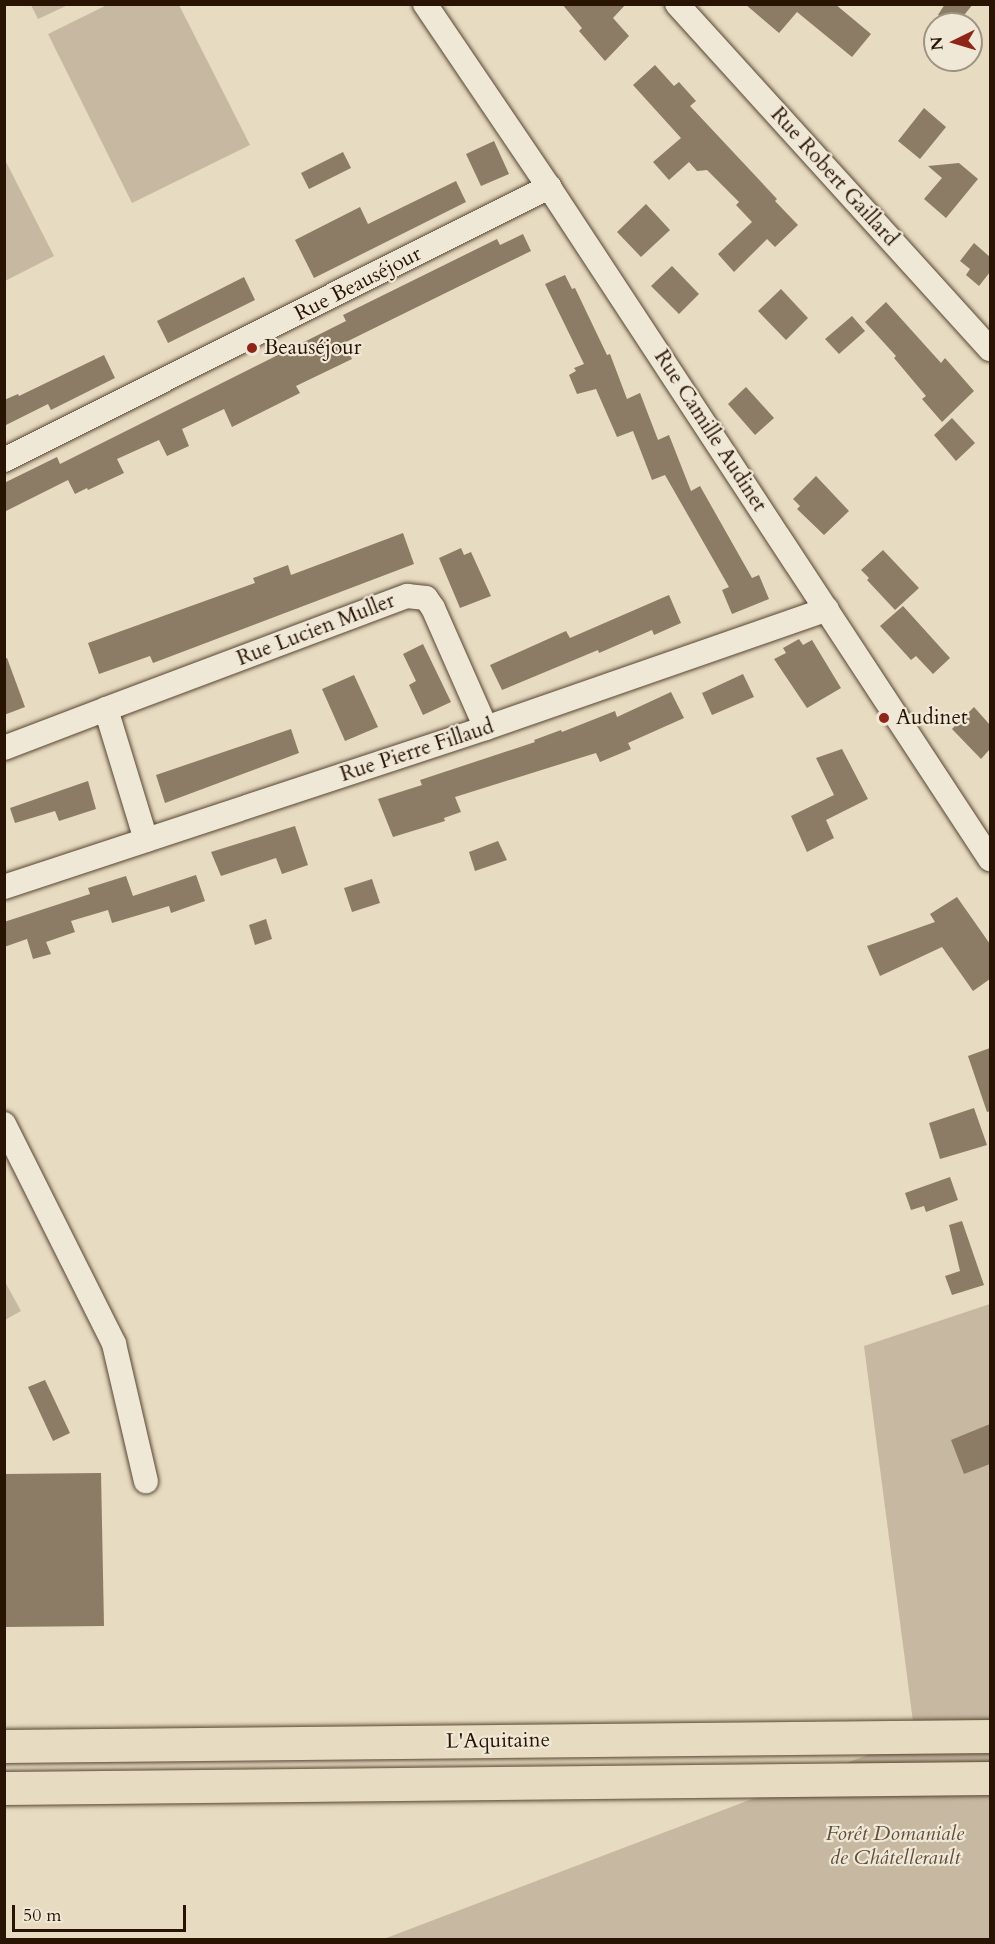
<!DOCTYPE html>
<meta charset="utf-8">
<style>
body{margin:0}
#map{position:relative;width:995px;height:1944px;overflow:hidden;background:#e7dbc1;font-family:Cardo,serif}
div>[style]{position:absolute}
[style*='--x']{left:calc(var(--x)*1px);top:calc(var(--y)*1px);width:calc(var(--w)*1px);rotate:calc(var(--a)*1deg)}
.green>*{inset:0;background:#c7b9a1}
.building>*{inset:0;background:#8c7b65}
.roads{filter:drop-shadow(0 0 2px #584532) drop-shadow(0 0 2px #584532)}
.minor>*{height:24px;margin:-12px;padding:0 12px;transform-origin:12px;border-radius:12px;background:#efe8d7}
.highway>*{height:33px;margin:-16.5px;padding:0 16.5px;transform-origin:16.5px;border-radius:16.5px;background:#e7dbc1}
.dots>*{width:16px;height:16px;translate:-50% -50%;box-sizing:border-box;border:3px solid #efe8d7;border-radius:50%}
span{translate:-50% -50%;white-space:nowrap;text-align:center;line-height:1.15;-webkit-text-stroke:4.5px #efe8d7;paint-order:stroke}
.street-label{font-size:21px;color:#291302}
.poi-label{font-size:21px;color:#291302}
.left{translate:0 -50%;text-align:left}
.park-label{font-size:21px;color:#604d3a;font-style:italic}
.frame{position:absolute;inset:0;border:6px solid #291302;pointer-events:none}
.north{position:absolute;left:923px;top:12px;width:60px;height:60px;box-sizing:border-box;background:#efe8d7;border:2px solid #a09382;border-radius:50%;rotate:265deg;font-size:16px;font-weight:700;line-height:24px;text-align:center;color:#291302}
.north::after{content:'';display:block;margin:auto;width:21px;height:27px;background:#8f2418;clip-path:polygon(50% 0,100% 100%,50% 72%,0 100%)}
.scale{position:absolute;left:12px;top:1905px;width:174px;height:27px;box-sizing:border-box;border:3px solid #291302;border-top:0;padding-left:8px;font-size:18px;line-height:21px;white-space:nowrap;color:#291302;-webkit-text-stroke:4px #efe8d7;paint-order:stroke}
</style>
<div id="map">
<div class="green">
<i style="clip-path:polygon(31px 5px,68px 5px,38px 19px)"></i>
<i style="clip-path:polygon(107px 5px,179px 5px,250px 145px,132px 203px,48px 34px)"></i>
<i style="clip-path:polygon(4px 158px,54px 256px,5px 281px,4px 281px)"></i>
<i style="clip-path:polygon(4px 1280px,21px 1311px,5px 1320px,4px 1320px)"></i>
<i style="clip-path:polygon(990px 1304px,990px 1939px,381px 1940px,915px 1737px,864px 1346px)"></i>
</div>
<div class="building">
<i style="clip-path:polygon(562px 4px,626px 4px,613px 18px,629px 36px,605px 61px,579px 31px,582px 28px)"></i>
<i style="clip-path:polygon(745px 4px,835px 4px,871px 34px,852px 57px,797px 12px,779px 33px)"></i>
<i style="clip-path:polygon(945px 4px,973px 4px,957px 24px,949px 24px,938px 15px)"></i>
<i style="clip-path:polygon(655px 65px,674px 86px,679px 82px,696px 101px,690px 106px,777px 199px,775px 201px,798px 225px,775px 247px,767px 239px,734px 272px,718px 254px,752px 222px,736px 205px,739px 202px,707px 170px,697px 171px,689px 162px,669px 180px,653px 162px,681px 138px,633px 85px)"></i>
<i style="clip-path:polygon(924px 108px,946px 127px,920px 159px,898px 141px)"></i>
<i style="clip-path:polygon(494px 141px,509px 174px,481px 186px,466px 154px)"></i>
<i style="clip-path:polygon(343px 152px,351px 168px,309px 189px,301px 173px)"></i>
<i style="clip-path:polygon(959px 163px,978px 179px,946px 218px,924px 199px,942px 178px,928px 166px)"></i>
<i style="clip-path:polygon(456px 181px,466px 202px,314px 278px,295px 240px,360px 207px,368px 224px)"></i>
<i style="clip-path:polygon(646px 204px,670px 230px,641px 257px,617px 232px)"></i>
<i style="clip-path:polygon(523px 234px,531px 251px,344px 343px,352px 359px,296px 386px,300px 393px,232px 427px,224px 409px,182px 429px,189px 446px,167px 456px,159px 440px,117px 459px,124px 473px,88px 490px,87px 488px,75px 494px,68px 480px,4px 512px,4px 483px,57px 457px,60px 464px,346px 321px,343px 315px,497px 239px,500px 245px)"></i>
<i style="clip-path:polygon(974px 243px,990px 257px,990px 272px,979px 286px,966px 275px,970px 269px,960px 261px)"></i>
<i style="clip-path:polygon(672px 266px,699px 294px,679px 314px,651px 286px)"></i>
<i style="clip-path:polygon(565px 275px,572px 289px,575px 288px,607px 355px,610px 354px,627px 399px,640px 393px,658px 440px,669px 435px,691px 491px,700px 486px,752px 578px,759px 575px,769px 599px,732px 614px,722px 590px,729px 587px,665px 475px,652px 480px,633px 431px,617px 437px,596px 389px,577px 394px,569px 375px,576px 371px,574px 368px,584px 364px,545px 284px)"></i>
<i style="clip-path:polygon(244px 277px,255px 300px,168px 343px,157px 321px)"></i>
<i style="clip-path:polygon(781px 289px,808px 318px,786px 340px,758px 311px)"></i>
<i style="clip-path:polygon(886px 302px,941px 363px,945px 358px,974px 391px,942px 422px,922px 399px,926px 396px,894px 358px,896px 356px,865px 322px)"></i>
<i style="clip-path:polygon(852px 316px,865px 331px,839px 354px,825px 339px)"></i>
<i style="clip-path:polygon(104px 355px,115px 378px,51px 410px,48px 404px,4px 426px,4px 400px,18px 394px,19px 396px)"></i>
<i style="clip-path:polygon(746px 387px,774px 418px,755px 435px,728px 404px)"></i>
<i style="clip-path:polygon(952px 418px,975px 443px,956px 461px,934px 435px)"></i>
<i style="clip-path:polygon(816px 476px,849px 511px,824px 535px,797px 509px,800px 506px,793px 499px)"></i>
<i style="clip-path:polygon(403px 533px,414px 564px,153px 663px,150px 656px,99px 674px,88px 643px,255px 583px,253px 578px,288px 565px,291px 575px)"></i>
<i style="clip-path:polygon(461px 548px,464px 555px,471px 552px,491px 596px,460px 608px,439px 558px)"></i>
<i style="clip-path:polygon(883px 550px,919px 588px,895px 610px,867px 580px,869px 578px,861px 570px)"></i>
<i style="clip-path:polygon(669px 595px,681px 623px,654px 635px,652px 630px,599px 653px,598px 650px,502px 690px,490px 665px,566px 631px,570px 638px)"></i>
<i style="clip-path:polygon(903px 606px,950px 658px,933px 674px,916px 656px,911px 660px,880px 626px)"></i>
<i style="clip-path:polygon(799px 639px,803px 645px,812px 640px,841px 688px,807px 708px,774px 659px,786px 653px,783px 648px)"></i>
<i style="clip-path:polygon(423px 644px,451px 702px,423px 715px,409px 685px,416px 681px,403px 654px)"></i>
<i style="clip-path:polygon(4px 658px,7px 658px,25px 707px,4px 715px)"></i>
<i style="clip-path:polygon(743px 674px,754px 697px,712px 715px,702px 693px)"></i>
<i style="clip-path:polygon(354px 675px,378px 727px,345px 741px,322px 689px)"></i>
<i style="clip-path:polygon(671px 692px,684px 718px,628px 743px,631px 749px,600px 762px,596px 753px,455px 797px,461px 812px,444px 818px,445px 821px,393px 837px,378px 799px,422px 785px,420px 780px,535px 742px,534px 740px,561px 730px,562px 732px,615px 711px,617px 717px)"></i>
<i style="clip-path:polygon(974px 707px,990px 725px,990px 749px,981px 759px,952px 729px)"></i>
<i style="clip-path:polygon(291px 729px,299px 753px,165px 803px,156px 775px)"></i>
<i style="clip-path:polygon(842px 749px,868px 799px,826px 820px,834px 838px,807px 852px,791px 816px,834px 795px,816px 758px)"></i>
<i style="clip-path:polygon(88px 781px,96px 809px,59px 821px,55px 811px,15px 823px,10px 808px)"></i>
<i style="clip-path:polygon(295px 826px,308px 865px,282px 874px,276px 858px,221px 876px,211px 852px)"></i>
<i style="clip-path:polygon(498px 841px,507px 860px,475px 871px,469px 852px)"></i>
<i style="clip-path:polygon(196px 875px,205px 901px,171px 913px,169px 906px,112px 923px,108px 910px,71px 921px,75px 932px,46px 942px,51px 954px,33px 959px,27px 939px,4px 947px,4px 922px,90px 894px,88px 888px,126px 876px,133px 896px)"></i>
<i style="clip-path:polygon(372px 879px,380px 903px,352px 912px,344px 888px)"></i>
<i style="clip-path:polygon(957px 897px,990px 944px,990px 979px,973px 991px,942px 947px,880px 976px,867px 946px,935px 922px,930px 914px)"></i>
<i style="clip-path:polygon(266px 919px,272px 939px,255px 945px,249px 925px)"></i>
<i style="clip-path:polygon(990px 1048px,990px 1111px,987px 1112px,968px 1056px)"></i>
<i style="clip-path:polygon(974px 1108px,987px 1145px,940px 1159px,929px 1123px)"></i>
<i style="clip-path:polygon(950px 1177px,958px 1200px,926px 1212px,924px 1206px,911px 1210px,905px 1193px)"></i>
<i style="clip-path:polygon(962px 1221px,984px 1285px,952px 1295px,945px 1276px,960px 1271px,949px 1225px)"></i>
<i style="clip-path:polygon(45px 1380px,70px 1433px,53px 1441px,28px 1387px)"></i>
<i style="clip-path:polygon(990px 1424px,990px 1464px,964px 1474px,951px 1440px)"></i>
<i style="clip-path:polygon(101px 1473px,104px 1626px,4px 1627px,4px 1474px)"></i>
</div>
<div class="roads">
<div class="minor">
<i style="--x:425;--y:4;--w:221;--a:55.9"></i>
<i style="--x:549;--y:187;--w:804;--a:56.73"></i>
<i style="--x:677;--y:4;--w:466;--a:47.8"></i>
<i style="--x:4;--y:460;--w:610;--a:-26.61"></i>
<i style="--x:4;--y:748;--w:109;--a:-20.9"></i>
<i style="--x:146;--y:840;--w:137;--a:-107"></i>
<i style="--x:106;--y:709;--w:322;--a:-20.6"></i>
<i style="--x:407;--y:596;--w:19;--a:6"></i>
<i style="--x:426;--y:598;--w:12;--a:55"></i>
<i style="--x:433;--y:608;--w:131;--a:66.2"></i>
<i style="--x:4;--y:887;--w:508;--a:-18.26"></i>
<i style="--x:486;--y:728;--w:361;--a:-19.2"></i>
<i style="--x:4;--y:1124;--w:246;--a:63.4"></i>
<i style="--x:114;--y:1344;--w:141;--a:76.9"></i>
</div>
<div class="highway">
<i style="--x:4;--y:1746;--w:986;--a:-0.58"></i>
<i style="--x:4;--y:1788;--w:986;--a:-0.58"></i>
</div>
</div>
<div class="dots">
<i style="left:252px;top:348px;background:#8f2418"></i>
<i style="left:884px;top:718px;background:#8f2418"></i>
</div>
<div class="street-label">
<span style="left:834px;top:177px;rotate:48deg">Rue Robert Gaillard</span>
<span style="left:358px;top:284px;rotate:-27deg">Rue Beauséjour</span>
<span style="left:710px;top:431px;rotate:57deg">Rue Camille Audinet</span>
<span style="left:316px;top:630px;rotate:-21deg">Rue Lucien Muller</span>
<span style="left:417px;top:751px;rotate:-18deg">Rue Pierre Fillaud</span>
<span style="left:498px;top:1741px;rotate:-1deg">L'Aquitaine</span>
</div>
<div class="poi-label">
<span class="left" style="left:264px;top:348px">Beauséjour</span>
<span class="left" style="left:896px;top:718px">Audinet</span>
</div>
<div class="park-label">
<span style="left:895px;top:1846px">Forêt Domaniale<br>de Châtellerault</span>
</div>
<div class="frame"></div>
<div class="north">N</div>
<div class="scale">50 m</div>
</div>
